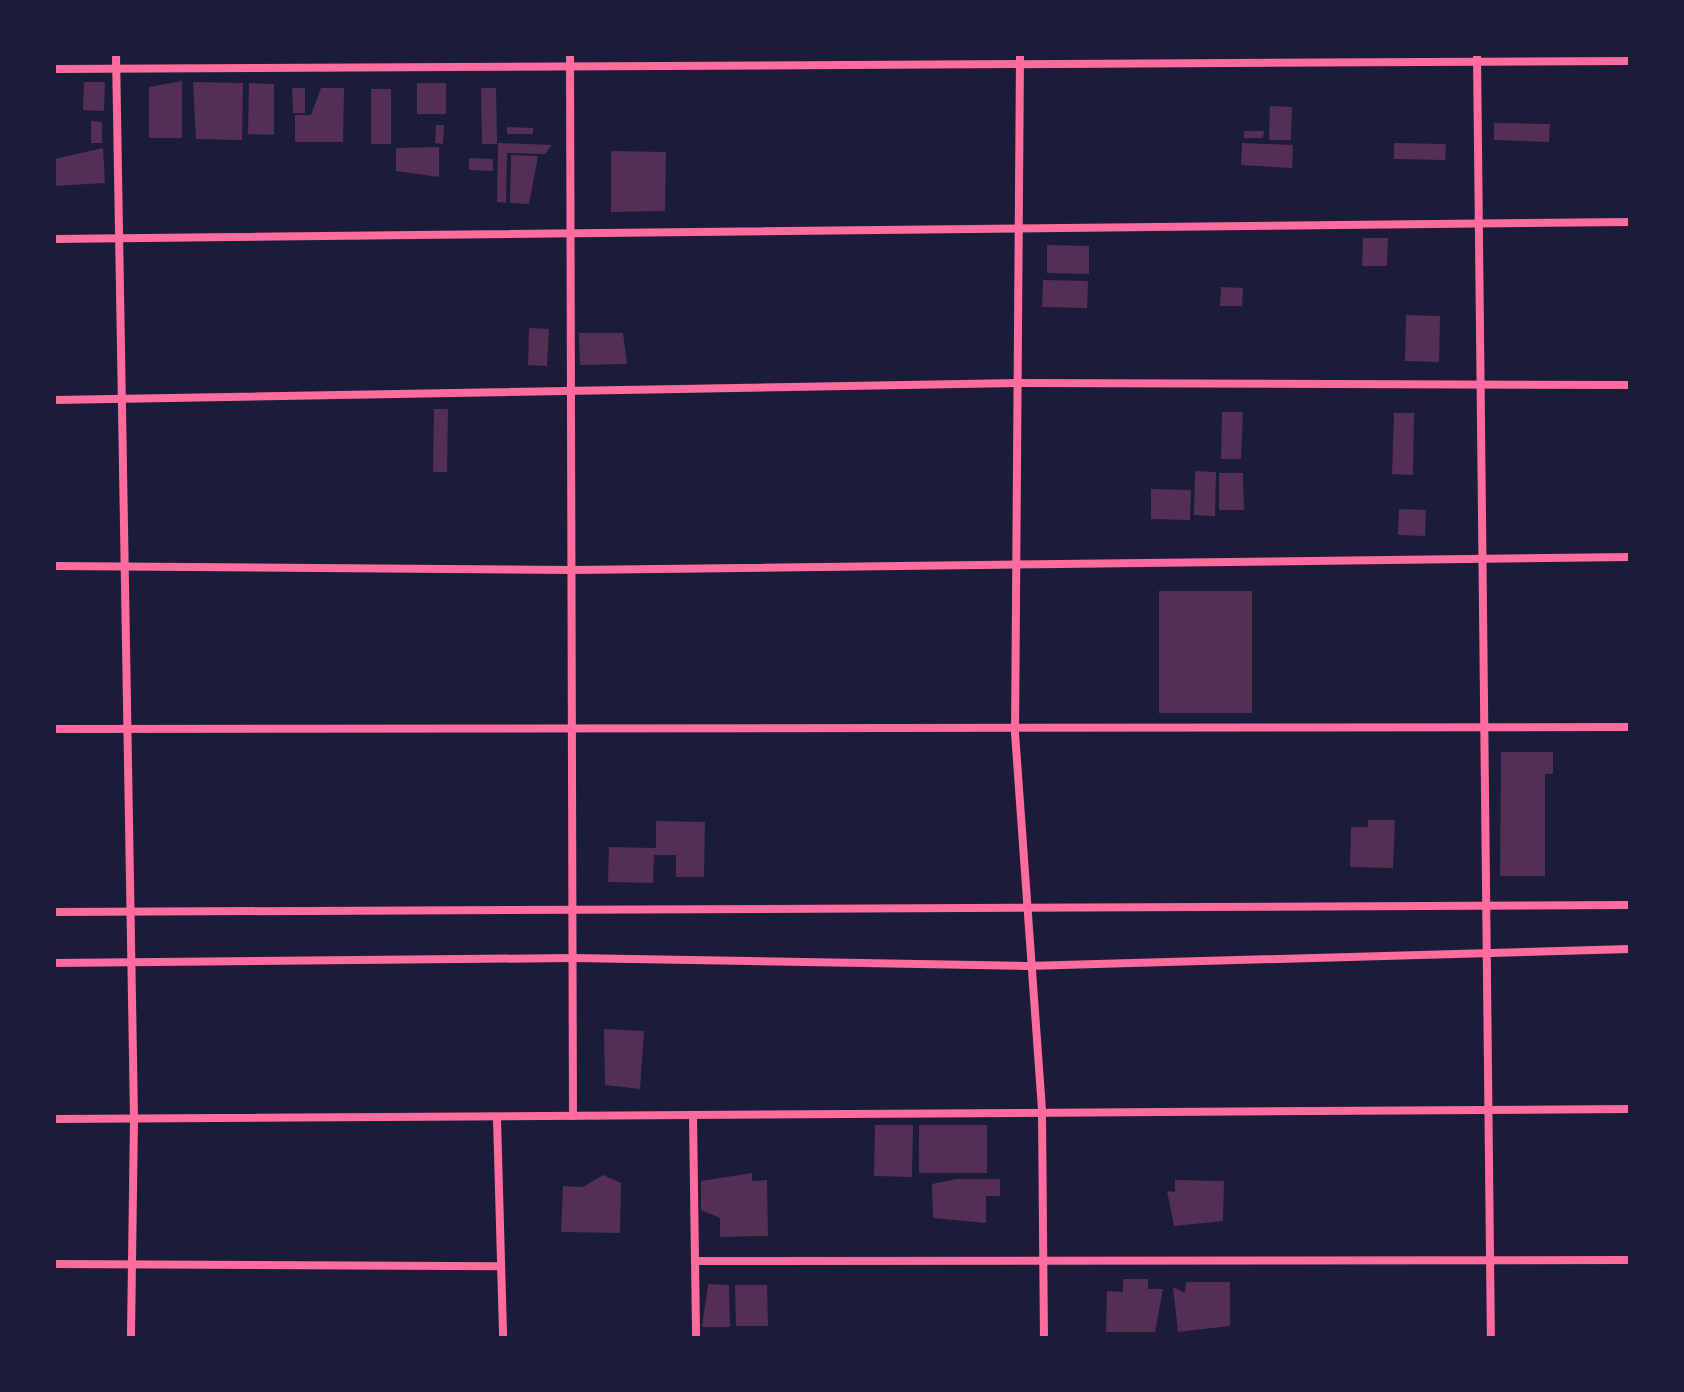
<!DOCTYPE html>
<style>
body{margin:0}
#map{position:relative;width:1684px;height:1392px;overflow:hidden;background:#1b1b3a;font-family:"Libre Baskerville",serif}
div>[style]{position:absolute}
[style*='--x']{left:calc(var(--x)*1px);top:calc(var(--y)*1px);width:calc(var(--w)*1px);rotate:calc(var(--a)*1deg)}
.building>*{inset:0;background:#542f53}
.minor>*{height:8px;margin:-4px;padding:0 4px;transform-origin:4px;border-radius:4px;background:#ff6b9d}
span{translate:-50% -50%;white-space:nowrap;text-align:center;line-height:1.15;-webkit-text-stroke:6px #1b1b3a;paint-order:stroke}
.frame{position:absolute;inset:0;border:56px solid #1b1b3a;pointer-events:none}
</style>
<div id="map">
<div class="building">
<i style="clip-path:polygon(182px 81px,182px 138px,149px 138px,149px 87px)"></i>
<i style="clip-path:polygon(84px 82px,105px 82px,104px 111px,83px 110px)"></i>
<i style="clip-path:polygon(193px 82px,243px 83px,242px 140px,196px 139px)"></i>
<i style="clip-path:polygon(249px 83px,274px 84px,274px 135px,248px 134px)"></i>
<i style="clip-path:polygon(417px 83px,446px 83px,446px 114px,417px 114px)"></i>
<i style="clip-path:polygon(292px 88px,305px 88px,305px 113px,293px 113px)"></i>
<i style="clip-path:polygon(321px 88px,344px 88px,343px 142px,295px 142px,295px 115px,311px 115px)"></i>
<i style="clip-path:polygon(481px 88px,496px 88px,497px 144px,482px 144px)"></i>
<i style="clip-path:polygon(371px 89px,391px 89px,391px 144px,371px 144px)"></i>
<i style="clip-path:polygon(1270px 106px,1292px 107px,1291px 140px,1269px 140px)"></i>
<i style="clip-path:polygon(91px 121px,102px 122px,102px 143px,91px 143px)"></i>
<i style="clip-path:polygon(1494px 123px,1550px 124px,1549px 142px,1494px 140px)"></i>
<i style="clip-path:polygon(436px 125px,444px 125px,443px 144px,435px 143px)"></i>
<i style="clip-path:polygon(507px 127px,533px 128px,533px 134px,507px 134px)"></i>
<i style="clip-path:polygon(1244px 131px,1264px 131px,1263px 138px,1244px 138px)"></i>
<i style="clip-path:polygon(498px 143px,552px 145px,545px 154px,507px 153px,506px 203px,497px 202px)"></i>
<i style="clip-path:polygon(1242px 143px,1293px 145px,1292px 168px,1241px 165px)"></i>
<i style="clip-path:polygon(1394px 143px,1446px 144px,1445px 160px,1394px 159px)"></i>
<i style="clip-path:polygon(439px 147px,439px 177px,396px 171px,396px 148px)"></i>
<i style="clip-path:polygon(103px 148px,105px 183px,54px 186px,54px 159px)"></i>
<i style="clip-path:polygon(611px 151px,666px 152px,665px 211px,611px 212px)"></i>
<i style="clip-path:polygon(511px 155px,538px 156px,529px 204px,510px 203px)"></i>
<i style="clip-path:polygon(469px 158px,493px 159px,493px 171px,469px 170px)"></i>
<i style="clip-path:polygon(1363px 238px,1388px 238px,1387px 266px,1362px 266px)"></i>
<i style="clip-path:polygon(1047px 245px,1089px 246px,1089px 274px,1047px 273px)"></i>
<i style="clip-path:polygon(1043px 280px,1088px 281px,1087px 308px,1042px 307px)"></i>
<i style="clip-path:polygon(1221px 287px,1243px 288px,1242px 306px,1220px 306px)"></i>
<i style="clip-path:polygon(1406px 315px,1440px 316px,1439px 362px,1405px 361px)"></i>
<i style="clip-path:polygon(529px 328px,549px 329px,547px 366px,528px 365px)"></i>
<i style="clip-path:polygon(579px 333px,623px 333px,627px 364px,580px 365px)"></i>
<i style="clip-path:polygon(434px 409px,448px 409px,447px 472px,433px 472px)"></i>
<i style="clip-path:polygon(1222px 412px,1243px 412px,1241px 459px,1221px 459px)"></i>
<i style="clip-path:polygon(1394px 413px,1414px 413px,1413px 475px,1392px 474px)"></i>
<i style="clip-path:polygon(1195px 471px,1216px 472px,1215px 516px,1194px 515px)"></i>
<i style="clip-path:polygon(1219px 473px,1243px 473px,1244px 510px,1219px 510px)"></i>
<i style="clip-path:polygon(1151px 489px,1191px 490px,1190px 520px,1151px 519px)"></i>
<i style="clip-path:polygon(1399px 509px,1426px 510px,1425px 536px,1398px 535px)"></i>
<i style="clip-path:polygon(1159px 591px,1252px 591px,1252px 713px,1159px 713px)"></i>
<i style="clip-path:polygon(1501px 752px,1553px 752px,1553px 774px,1545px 774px,1545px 876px,1500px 876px)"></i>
<i style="clip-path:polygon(1368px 820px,1395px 820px,1393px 868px,1350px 867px,1351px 827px,1368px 827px)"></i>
<i style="clip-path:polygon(656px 821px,705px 822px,704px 877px,676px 877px,676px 855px,654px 855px,653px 883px,608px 882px,609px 847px,656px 848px)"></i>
<i style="clip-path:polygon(604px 1029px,644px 1031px,640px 1089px,605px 1085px)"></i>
<i style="clip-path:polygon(875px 1125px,913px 1125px,912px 1177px,874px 1176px)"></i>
<i style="clip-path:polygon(919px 1125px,987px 1125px,987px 1173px,919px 1173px)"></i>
<i style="clip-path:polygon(752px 1173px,752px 1181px,767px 1180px,768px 1236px,720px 1237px,720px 1218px,701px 1210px,701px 1181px)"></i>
<i style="clip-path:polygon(603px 1175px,621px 1183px,620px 1233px,561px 1232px,563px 1186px,583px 1187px)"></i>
<i style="clip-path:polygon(956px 1179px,1000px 1179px,1000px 1196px,986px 1196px,986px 1223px,933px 1218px,932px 1184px)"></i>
<i style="clip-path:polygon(1175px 1180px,1224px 1181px,1223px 1221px,1174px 1226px,1167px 1191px,1175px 1192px)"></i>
<i style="clip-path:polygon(1123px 1279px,1148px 1279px,1148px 1289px,1163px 1289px,1155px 1332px,1106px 1332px,1107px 1291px,1123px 1292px)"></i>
<i style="clip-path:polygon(1186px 1282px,1230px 1282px,1230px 1326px,1178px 1332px,1173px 1287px,1185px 1293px)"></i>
<i style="clip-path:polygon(708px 1284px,729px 1285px,730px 1327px,702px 1327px)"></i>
<i style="clip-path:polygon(735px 1285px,767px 1285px,768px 1326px,736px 1326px)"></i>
</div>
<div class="minor">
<i style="--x:116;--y:54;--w:1065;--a:89.03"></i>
<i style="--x:134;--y:1119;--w:219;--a:90.8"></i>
<i style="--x:570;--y:54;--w:1062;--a:89.84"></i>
<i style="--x:1477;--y:54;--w:1284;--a:89.38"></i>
<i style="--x:1020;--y:55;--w:678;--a:90.42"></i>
<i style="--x:1015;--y:733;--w:382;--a:85.9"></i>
<i style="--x:1042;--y:1114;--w:224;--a:89.5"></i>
<i style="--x:54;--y:69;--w:1576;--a:-0.29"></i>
<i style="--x:54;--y:239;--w:1576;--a:-0.62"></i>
<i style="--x:54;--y:400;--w:966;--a:-1.01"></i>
<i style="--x:1020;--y:383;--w:610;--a:0.19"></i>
<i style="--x:54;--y:566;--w:518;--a:0.44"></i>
<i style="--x:572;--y:570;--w:1058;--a:-0.7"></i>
<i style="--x:54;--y:729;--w:1576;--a:-0.07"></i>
<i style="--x:54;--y:912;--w:1576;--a:-0.25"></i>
<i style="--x:54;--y:963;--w:519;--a:-0.55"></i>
<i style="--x:573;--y:958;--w:454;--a:1"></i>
<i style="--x:1027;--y:966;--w:603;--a:-1.61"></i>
<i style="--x:693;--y:1116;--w:222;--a:89.2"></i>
<i style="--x:497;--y:1118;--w:220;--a:88.4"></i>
<i style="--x:54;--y:1119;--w:1576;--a:-0.36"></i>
<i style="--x:695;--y:1261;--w:935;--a:-0.06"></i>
<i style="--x:54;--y:1264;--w:447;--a:0.3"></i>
</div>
<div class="frame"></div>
</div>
